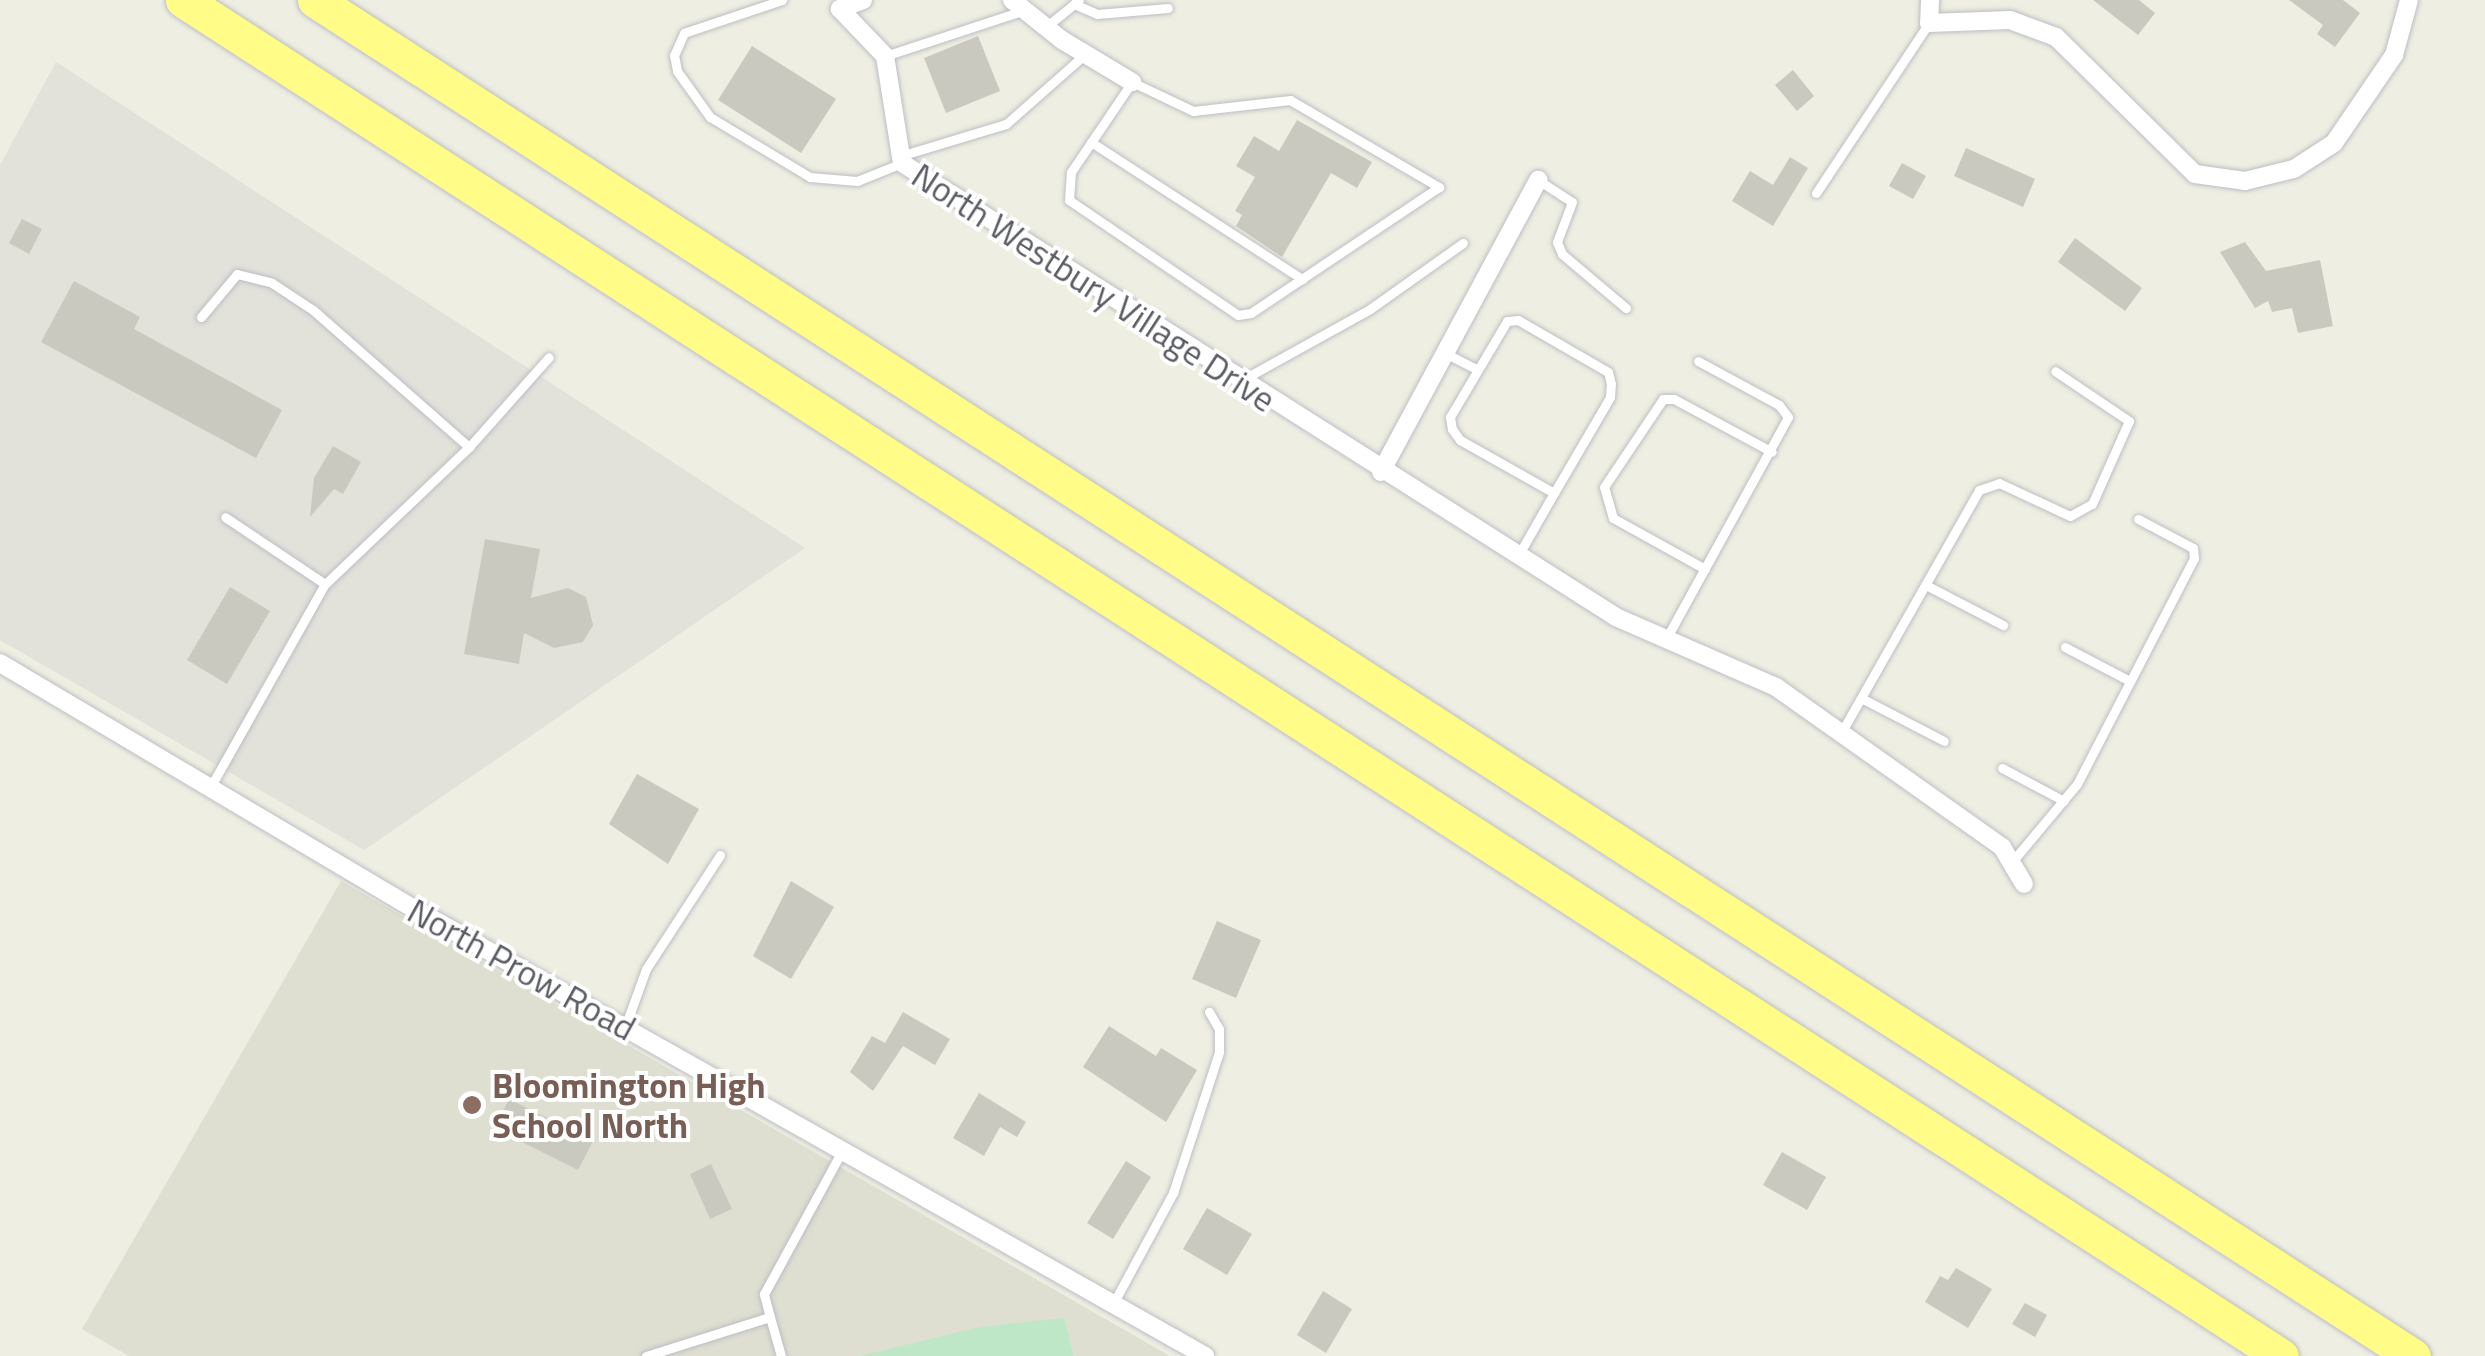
<!DOCTYPE html>
<style>
body{margin:0}
#map{position:relative;width:2485px;height:1356px;overflow:hidden;background:#eeeee2;font-family:"Titillium Web",sans-serif}
div>[style]{position:absolute}
[style*='--x']{left:calc(var(--x)*1px);top:calc(var(--y)*1px);width:calc(var(--w)*1px);rotate:calc(var(--a)*1deg)}
.industrial>*{inset:0;background:#e2e1da}
.education>*{inset:0;background:#deded1}
.green>*{inset:0;background:#bde7c6}
.building>*{inset:0;background:#c9c9bf}
.roads{filter:drop-shadow(0 0 2px #bcbec4) drop-shadow(0 0 2px #bcbec4)}
.service>*{height:9px;margin:-4.5px;padding:0 4.5px;transform-origin:4.5px;border-radius:4.5px;background:#fff}
.minor>*{height:18px;margin:-9px;padding:0 9px;transform-origin:9px;border-radius:9px;background:#fff}
.motorway>*{height:35px;margin:-17.5px;padding:0 17.5px;transform-origin:17.5px;border-radius:17.5px;background:#fffc88}
.dots>*{width:28px;height:28px;translate:-50% -50%;box-sizing:border-box;border:5px solid #fff;border-radius:50%}
span{translate:-50% -50%;white-space:nowrap;text-align:center;line-height:1.15;-webkit-text-stroke:8px #fff;paint-order:stroke}
.street-label{font-size:35px;color:#5a5c64}
.education-label{font-size:35px;color:#785e54;font-weight:700}
.left{translate:0 -50%;text-align:left}
</style>
<div id="map">
<div class="industrial">
<i style="clip-path:polygon(56px 62px,805px 548px,364px 850px,0 640px,0 165px)"></i>
</div>
<div class="education">
<i style="clip-path:polygon(341px 881px,1170px 1356px,129px 1356px,82px 1329px)"></i>
</div>
<div class="green">
<i style="clip-path:polygon(1064px 1318px,1073px 1356px,860px 1356px,980px 1327px)"></i>
</div>
<div class="building">
<i style="clip-path:polygon(2093px 0,2139px 0,2155px 13px,2138px 35px)"></i>
<i style="clip-path:polygon(2289px 0,2343px 0,2360px 13px,2335px 47px,2317px 34px,2323px 25px)"></i>
<i style="clip-path:polygon(978px 36px,1000px 91px,946px 113px,924px 58px)"></i>
<i style="clip-path:polygon(752px 46px,836px 99px,801px 153px,718px 100px)"></i>
<i style="clip-path:polygon(1793px 70px,1814px 96px,1797px 111px,1775px 85px)"></i>
<i style="clip-path:polygon(1297px 120px,1372px 162px,1357px 188px,1331px 173px,1282px 257px,1236px 226px,1242px 215px,1235px 211px,1255px 177px,1236px 166px,1254px 136px,1279px 151px)"></i>
<i style="clip-path:polygon(1966px 148px,2035px 179px,2023px 207px,1954px 176px)"></i>
<i style="clip-path:polygon(1790px 157px,1808px 168px,1773px 226px,1732px 201px,1750px 171px,1773px 185px)"></i>
<i style="clip-path:polygon(1902px 163px,1926px 176px,1913px 199px,1889px 186px)"></i>
<i style="clip-path:polygon(22px 219px,42px 229px,29px 254px,9px 243px)"></i>
<i style="clip-path:polygon(2075px 238px,2142px 288px,2125px 311px,2058px 262px)"></i>
<i style="clip-path:polygon(2245px 242px,2266px 271px,2320px 260px,2333px 326px,2298px 333px,2292px 308px,2272px 312px,2268px 301px,2255px 308px,2220px 252px)"></i>
<i style="clip-path:polygon(74px 281px,140px 317px,134px 329px,282px 410px,256px 458px,41px 342px)"></i>
<i style="clip-path:polygon(333px 446px,361px 462px,343px 494px,334px 489px,310px 517px,314px 478px)"></i>
<i style="clip-path:polygon(485px 539px,540px 549px,531px 598px,568px 588px,586px 597px,593px 625px,583px 642px,554px 648px,524px 633px,519px 664px,464px 654px)"></i>
<i style="clip-path:polygon(230px 587px,270px 611px,227px 684px,187px 660px)"></i>
<i style="clip-path:polygon(637px 774px,699px 809px,668px 864px,609px 824px)"></i>
<i style="clip-path:polygon(791px 881px,834px 907px,791px 979px,753px 956px)"></i>
<i style="clip-path:polygon(1217px 921px,1261px 940px,1236px 998px,1192px 979px)"></i>
<i style="clip-path:polygon(903px 1012px,950px 1039px,935px 1065px,903px 1046px,873px 1091px,850px 1072px,872px 1036px,885px 1043px)"></i>
<i style="clip-path:polygon(1109px 1026px,1156px 1056px,1161px 1048px,1197px 1070px,1166px 1122px,1083px 1067px)"></i>
<i style="clip-path:polygon(979px 1093px,1026px 1122px,1017px 1137px,1000px 1127px,984px 1156px,953px 1138px)"></i>
<i style="clip-path:polygon(509px 1099px,593px 1141px,578px 1170px,494px 1128px)"></i>
<i style="clip-path:polygon(1782px 1152px,1826px 1177px,1807px 1210px,1763px 1185px)"></i>
<i style="clip-path:polygon(1126px 1161px,1151px 1177px,1113px 1239px,1087px 1223px)"></i>
<i style="clip-path:polygon(711px 1164px,732px 1209px,710px 1219px,690px 1174px)"></i>
<i style="clip-path:polygon(1207px 1208px,1252px 1234px,1227px 1275px,1183px 1249px)"></i>
<i style="clip-path:polygon(1956px 1268px,1992px 1289px,1968px 1328px,1925px 1302px,1940px 1276px,1948px 1280px)"></i>
<i style="clip-path:polygon(1323px 1291px,1352px 1309px,1326px 1353px,1297px 1335px)"></i>
<i style="clip-path:polygon(2025px 1303px,2047px 1315px,2035px 1337px,2012px 1324px)"></i>
</div>
<div class="roads">
<div class="service">
<i style="--x:782;--y:0;--w:103;--a:161.4"></i>
<i style="--x:684;--y:33;--w:24;--a:114"></i>
<i style="--x:674;--y:55;--w:16;--a:79"></i>
<i style="--x:677;--y:71;--w:57;--a:54.3"></i>
<i style="--x:710;--y:117;--w:117;--a:31"></i>
<i style="--x:810;--y:177;--w:47;--a:4.9"></i>
<i style="--x:857;--y:181;--w:48;--a:-21.8"></i>
<i style="--x:1074;--y:4;--w:25;--a:23"></i>
<i style="--x:1097;--y:14;--w:71;--a:-4.8"></i>
<i style="--x:1047;--y:26;--w:41;--a:-39.1"></i>
<i style="--x:885;--y:56;--w:144;--a:-18.2"></i>
<i style="--x:1132;--y:82;--w:68;--a:25.4"></i>
<i style="--x:1193;--y:111;--w:98;--a:-6.5"></i>
<i style="--x:1290;--y:100;--w:173;--a:30.3"></i>
<i style="--x:1439;--y:187;--w:226;--a:146.2"></i>
<i style="--x:1251;--y:313;--w:13;--a:171"></i>
<i style="--x:1238;--y:315;--w:204;--a:-145.8"></i>
<i style="--x:1069;--y:200;--w:28;--a:-86"></i>
<i style="--x:1071;--y:172;--w:109;--a:-55.9"></i>
<i style="--x:1091;--y:142;--w:252;--a:33"></i>
<i style="--x:900;--y:156;--w:111;--a:-16.8"></i>
<i style="--x:1006;--y:124;--w:106;--a:-41.5"></i>
<i style="--x:1538;--y:180;--w:40;--a:32.9"></i>
<i style="--x:1572;--y:202;--w:43;--a:110.6"></i>
<i style="--x:1557;--y:242;--w:13;--a:67"></i>
<i style="--x:1562;--y:254;--w:84;--a:40.2"></i>
<i style="--x:1816;--y:193;--w:204;--a:-56.4"></i>
<i style="--x:201;--y:317;--w:56;--a:-50.1"></i>
<i style="--x:237;--y:274;--w:36;--a:14"></i>
<i style="--x:272;--y:283;--w:49;--a:33.4"></i>
<i style="--x:313;--y:310;--w:208;--a:41.3"></i>
<i style="--x:469;--y:447;--w:199;--a:136.4"></i>
<i style="--x:1445;--y:353;--w:35;--a:27"></i>
<i style="--x:1242;--y:380;--w:146;--a:-29"></i>
<i style="--x:1370;--y:309;--w:114;--a:-35.4"></i>
<i style="--x:469;--y:447;--w:120;--a:-48.4"></i>
<i style="--x:1519;--y:554;--w:70;--a:-60.2"></i>
<i style="--x:1554;--y:493;--w:111;--a:-59.7"></i>
<i style="--x:1610;--y:397;--w:13;--a:-86"></i>
<i style="--x:1611;--y:384;--w:12;--a:-104"></i>
<i style="--x:1608;--y:372;--w:104;--a:-150"></i>
<i style="--x:1518;--y:320;--w:11;--a:175"></i>
<i style="--x:1507;--y:321;--w:112;--a:120.7"></i>
<i style="--x:1450;--y:417;--w:12;--a:81"></i>
<i style="--x:1452;--y:429;--w:14;--a:54"></i>
<i style="--x:1460;--y:440;--w:108;--a:29.4"></i>
<i style="--x:1705;--y:569;--w:105;--a:-151"></i>
<i style="--x:1613;--y:518;--w:32;--a:-106"></i>
<i style="--x:1604;--y:487;--w:106;--a:-56.2"></i>
<i style="--x:1663;--y:399;--w:11;--a:0"></i>
<i style="--x:1674;--y:399;--w:111;--a:28.4"></i>
<i style="--x:1926;--y:585;--w:87;--a:27.5"></i>
<i style="--x:1666;--y:639;--w:253;--a:-61.2"></i>
<i style="--x:1788;--y:417;--w:15;--a:-127"></i>
<i style="--x:1779;--y:405;--w:92;--a:-151.5"></i>
<i style="--x:2065;--y:647;--w:73;--a:27.6"></i>
<i style="--x:1863;--y:699;--w:91;--a:27.4"></i>
<i style="--x:1841;--y:733;--w:279;--a:-60.4"></i>
<i style="--x:1979;--y:490;--w:21;--a:-19"></i>
<i style="--x:1999;--y:483;--w:78;--a:24.9"></i>
<i style="--x:2070;--y:516;--w:25;--a:-29"></i>
<i style="--x:2092;--y:504;--w:91;--a:-66"></i>
<i style="--x:2129;--y:421;--w:89;--a:-146"></i>
<i style="--x:2002;--y:768;--w:70;--a:28"></i>
<i style="--x:211;--y:786;--w:232;--a:-60.6"></i>
<i style="--x:325;--y:584;--w:120;--a:-146.2"></i>
<i style="--x:2011;--y:863;--w:103;--a:-50.1"></i>
<i style="--x:2077;--y:784;--w:254;--a:-62.6"></i>
<i style="--x:2194;--y:558;--w:10;--a:-96"></i>
<i style="--x:2193;--y:548;--w:62;--a:-152.2"></i>
<i style="--x:625;--y:1027;--w:62;--a:-70.1"></i>
<i style="--x:646;--y:969;--w:136;--a:-57"></i>
<i style="--x:1113;--y:1304;--w:126;--a:-61.6"></i>
<i style="--x:1173;--y:1193;--w:148;--a:-71.9"></i>
<i style="--x:1219;--y:1052;--w:23;--a:-90"></i>
<i style="--x:1219;--y:1029;--w:20;--a:-120"></i>
<i style="--x:770;--y:1317;--w:24;--a:-105"></i>
<i style="--x:764;--y:1294;--w:163;--a:-61.4"></i>
<i style="--x:646;--y:1356;--w:130;--a:-17.5"></i>
<i style="--x:770;--y:1317;--w:41;--a:74.2"></i>
</div>
<div class="minor">
<i style="--x:863;--y:0;--w:25;--a:159"></i>
<i style="--x:840;--y:9;--w:65;--a:46.2"></i>
<i style="--x:885;--y:56;--w:108;--a:81"></i>
<i style="--x:902;--y:163;--w:846;--a:32.45"></i>
<i style="--x:1616;--y:617;--w:175;--a:23.6"></i>
<i style="--x:1776;--y:687;--w:277;--a:35.3"></i>
<i style="--x:2002;--y:847;--w:43;--a:59.3"></i>
<i style="--x:1012;--y:0;--w:64;--a:38.7"></i>
<i style="--x:1062;--y:40;--w:82;--a:31"></i>
<i style="--x:1930;--y:0;--w:23;--a:92"></i>
<i style="--x:1929;--y:23;--w:81;--a:-2.1"></i>
<i style="--x:2010;--y:20;--w:49;--a:20.3"></i>
<i style="--x:2056;--y:37;--w:195;--a:44.6"></i>
<i style="--x:2195;--y:174;--w:50;--a:8"></i>
<i style="--x:2245;--y:181;--w:50;--a:-13.8"></i>
<i style="--x:2294;--y:169;--w:48;--a:-33"></i>
<i style="--x:2334;--y:143;--w:107;--a:-55.7"></i>
<i style="--x:2394;--y:55;--w:57;--a:-74.7"></i>
<i style="--x:1381;--y:472;--w:332;--a:-61.7"></i>
<i style="--x:0;--y:663;--w:480;--a:30.7"></i>
<i style="--x:413;--y:908;--w:910;--a:29.49"></i>
</div>
<div class="motorway">
<i style="--x:183;--y:0;--w:2498;--a:32.88"></i>
<i style="--x:315;--y:0;--w:2498;--a:32.88"></i>
</div>
</div>
<div class="dots">
<i style="left:472px;top:1105px;background:#8d6e63"></i>
</div>
<div class="street-label">
<span style="left:1094px;top:287px;rotate:33deg">North Westbury Village Drive</span>
<span style="left:522px;top:969px;rotate:29deg">North Prow Road</span>
</div>
<div class="education-label">
<span class="left" style="left:492px;top:1105px">Bloomington High<br>School North</span>
</div>
</div>
